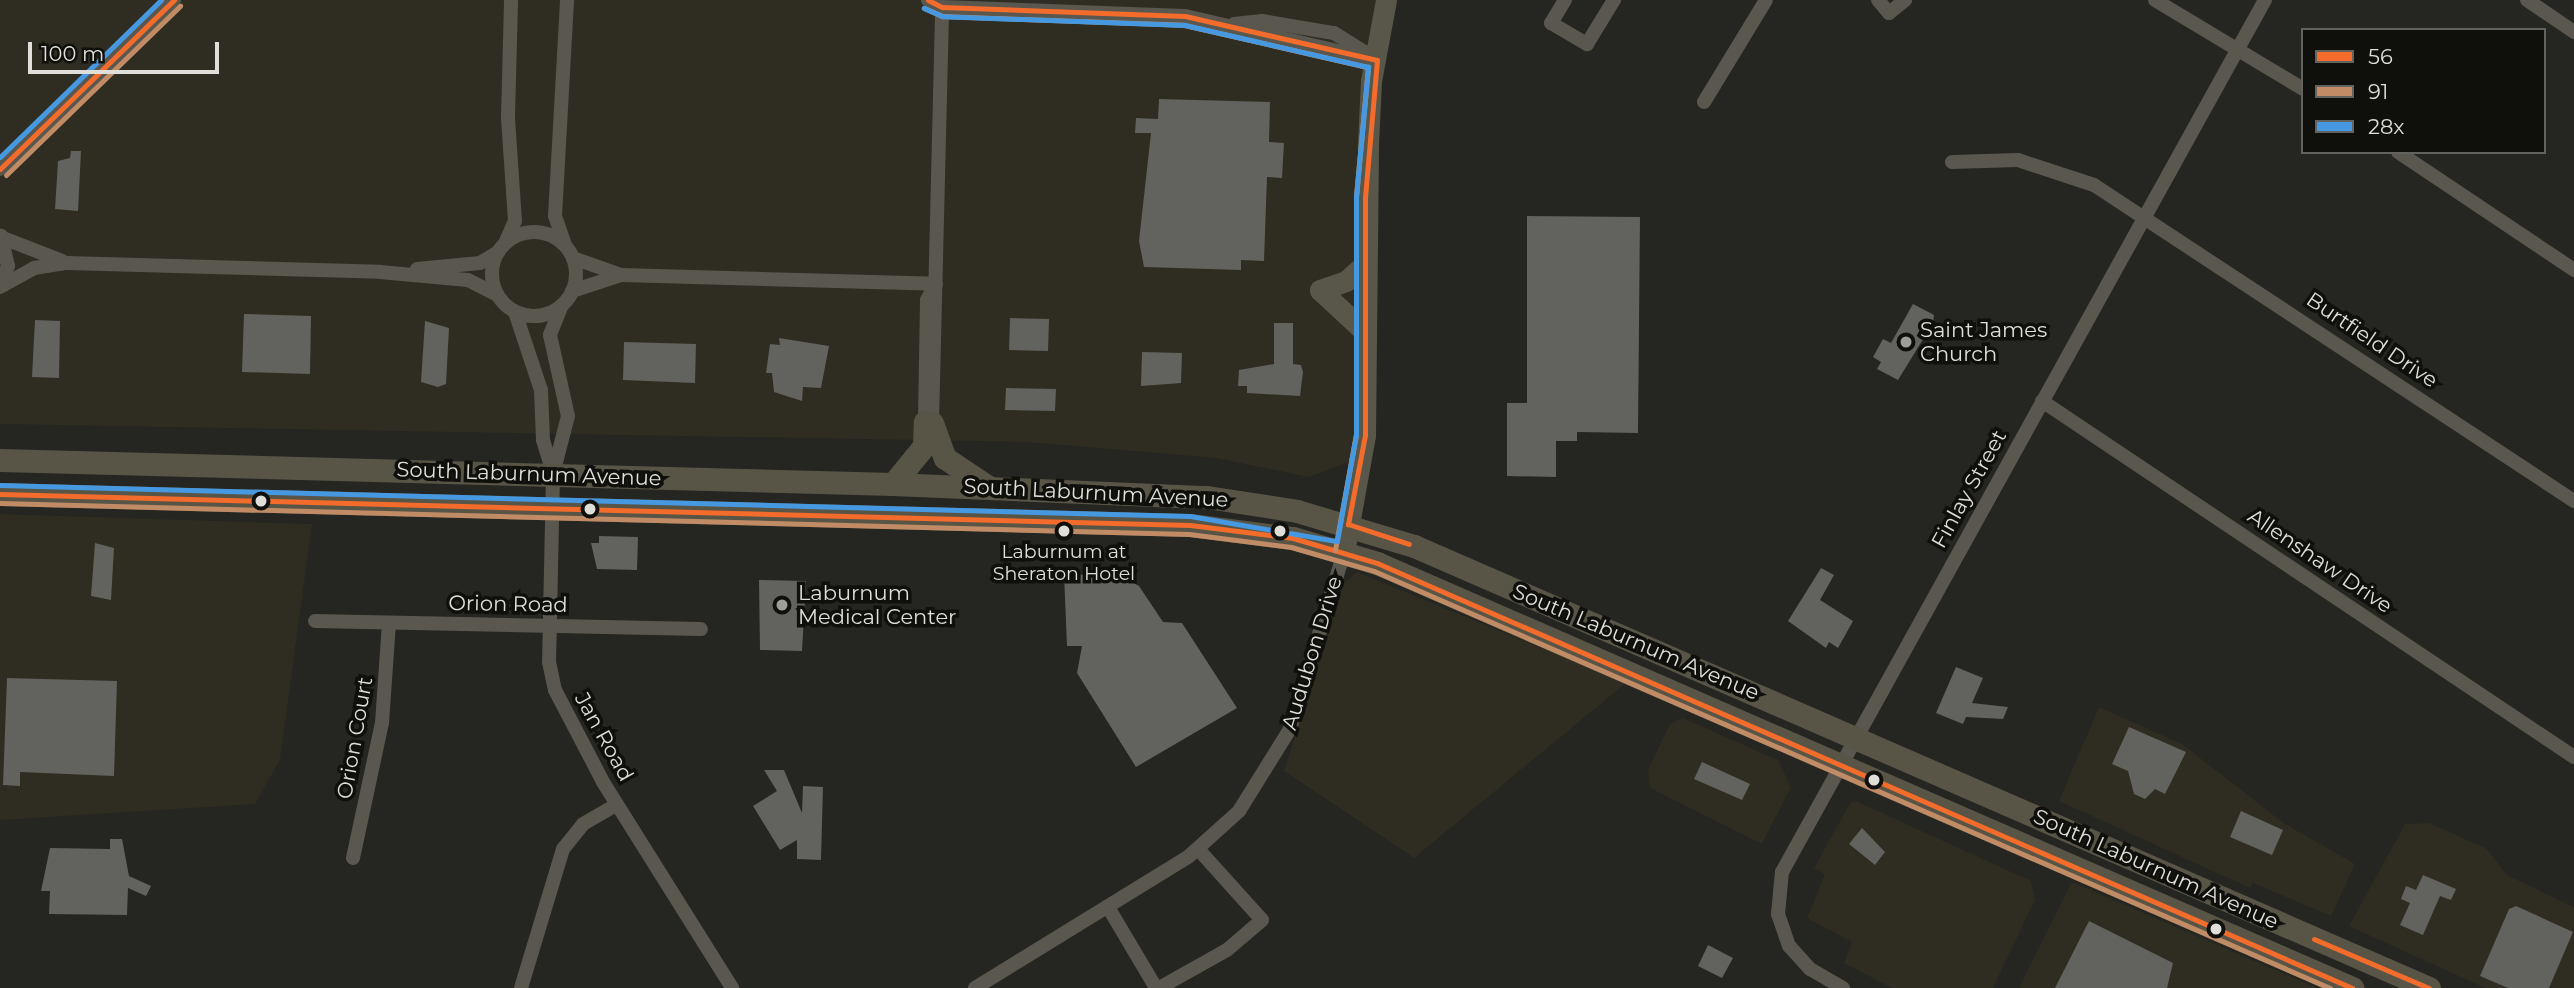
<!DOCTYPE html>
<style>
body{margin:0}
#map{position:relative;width:2574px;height:988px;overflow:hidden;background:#252521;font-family:Montserrat,sans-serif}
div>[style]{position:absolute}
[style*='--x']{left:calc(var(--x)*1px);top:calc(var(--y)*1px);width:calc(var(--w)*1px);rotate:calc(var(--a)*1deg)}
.built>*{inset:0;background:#2f2c21}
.building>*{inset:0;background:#62625e}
.street>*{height:14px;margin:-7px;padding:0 7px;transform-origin:7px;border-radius:7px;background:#59574e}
.street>.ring{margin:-7px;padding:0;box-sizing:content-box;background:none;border:14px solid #59574e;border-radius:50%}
.secondary>*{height:21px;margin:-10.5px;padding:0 10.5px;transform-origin:10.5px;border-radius:10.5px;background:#59574a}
.primary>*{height:23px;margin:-11.5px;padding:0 11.5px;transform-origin:11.5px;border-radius:11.5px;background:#585547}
.bus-1>*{height:5px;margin:-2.5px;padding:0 2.5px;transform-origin:2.5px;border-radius:2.5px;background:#f36c2b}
.bus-2>*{height:5px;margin:-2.5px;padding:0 2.5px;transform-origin:2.5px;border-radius:2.5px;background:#c18c65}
.bus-3>*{height:5px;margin:-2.5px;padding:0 2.5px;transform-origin:2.5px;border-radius:2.5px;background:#4699e1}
.dots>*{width:19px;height:19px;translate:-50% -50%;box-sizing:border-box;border:4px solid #0f0f0c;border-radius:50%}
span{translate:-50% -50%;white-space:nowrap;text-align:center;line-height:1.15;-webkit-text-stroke:7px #0f0f0c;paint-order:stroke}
.bus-label{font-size:19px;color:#dfded9}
.poi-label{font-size:21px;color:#dfded9}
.left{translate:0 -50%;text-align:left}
.street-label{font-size:21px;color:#dfded9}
.legend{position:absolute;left:2301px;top:28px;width:245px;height:126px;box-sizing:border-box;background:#0f0f0c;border:2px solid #62625e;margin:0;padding:9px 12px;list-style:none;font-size:21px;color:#dfded9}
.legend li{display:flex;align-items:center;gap:14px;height:35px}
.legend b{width:35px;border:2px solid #62625e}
.scale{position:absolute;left:28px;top:42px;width:191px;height:32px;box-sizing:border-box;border:4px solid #dfded9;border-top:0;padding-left:9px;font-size:21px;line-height:24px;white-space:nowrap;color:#dfded9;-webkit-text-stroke:5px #0f0f0c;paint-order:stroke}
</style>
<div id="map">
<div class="built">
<i style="clip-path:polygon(0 0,1386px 0,1377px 60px,1362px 457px,1309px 477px,1216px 458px,1027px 442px,0 424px)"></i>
<i style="clip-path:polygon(0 514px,312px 524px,280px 760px,255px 804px,0 820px)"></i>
<i style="clip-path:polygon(1357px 572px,1626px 683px,1414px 858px,1284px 771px,1344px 583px)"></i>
<i style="clip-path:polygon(2099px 707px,2182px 744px,2285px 824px,2355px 864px,2331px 916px,2253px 883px,2250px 888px,2059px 801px)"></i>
<i style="clip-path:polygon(1683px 718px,1778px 760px,1791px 787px,1762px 844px,1650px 788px,1648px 769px,1670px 724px)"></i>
<i style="clip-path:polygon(1856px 801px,2031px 881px,2035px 900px,1993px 988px,1892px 988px,1844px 963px,1852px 942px,1807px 918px,1825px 874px,1814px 868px,1850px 803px)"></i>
<i style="clip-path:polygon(2429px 823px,2487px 849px,2507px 875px,2574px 907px,2574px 988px,2485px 988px,2349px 926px,2405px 824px)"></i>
<i style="clip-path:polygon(2072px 882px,2317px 988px,2019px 988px)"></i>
</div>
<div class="building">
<i style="clip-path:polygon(1159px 99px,1270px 102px,1269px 142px,1284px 143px,1282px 178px,1267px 177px,1264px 261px,1241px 260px,1241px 270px,1144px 267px,1139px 241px,1151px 133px,1135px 133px,1136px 118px,1158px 119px)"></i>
<i style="clip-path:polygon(71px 151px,81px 151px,78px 211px,55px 209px,58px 161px,70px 158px)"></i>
<i style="clip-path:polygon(1527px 216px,1640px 217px,1638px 433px,1577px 432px,1577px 441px,1556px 441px,1556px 477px,1507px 476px,1507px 403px,1527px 403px)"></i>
<i style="clip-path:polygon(1913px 304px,1934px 315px,1933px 323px,1898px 380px,1877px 369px,1881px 362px,1873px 357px,1883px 339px,1891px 343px)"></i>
<i style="clip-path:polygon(244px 314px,311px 316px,310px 374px,242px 372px)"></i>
<i style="clip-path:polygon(1010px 318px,1049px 319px,1048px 351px,1009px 350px)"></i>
<i style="clip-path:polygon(35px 320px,60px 321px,59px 378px,32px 377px)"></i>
<i style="clip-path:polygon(425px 321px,449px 328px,446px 384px,438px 387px,421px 382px)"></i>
<i style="clip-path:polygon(1274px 323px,1293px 323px,1293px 364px,1301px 365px,1303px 372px,1300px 396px,1247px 393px,1247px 386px,1238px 386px,1239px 370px,1274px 364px)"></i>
<i style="clip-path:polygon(779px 338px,829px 346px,821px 388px,803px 387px,802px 401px,774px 392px,772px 373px,766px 373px,770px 344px,780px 345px)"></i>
<i style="clip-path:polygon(624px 342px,696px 344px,695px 383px,623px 380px)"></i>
<i style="clip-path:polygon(1142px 352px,1182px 353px,1181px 383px,1141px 386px)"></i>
<i style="clip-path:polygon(1006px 388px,1056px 389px,1055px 411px,1005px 410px)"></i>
<i style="clip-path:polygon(599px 536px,638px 537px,637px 570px,597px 569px,591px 543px,599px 543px)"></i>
<i style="clip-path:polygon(95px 543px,114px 548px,111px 600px,91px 596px)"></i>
<i style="clip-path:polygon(1821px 568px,1834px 575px,1820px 600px,1853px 621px,1838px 648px,1829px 642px,1826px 648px,1788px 621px)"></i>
<i style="clip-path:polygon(1064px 574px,1121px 576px,1139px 586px,1163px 622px,1182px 623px,1237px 708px,1136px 767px,1077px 673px,1082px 646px,1067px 646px)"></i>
<i style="clip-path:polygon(759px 580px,806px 581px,802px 651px,760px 650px)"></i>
<i style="clip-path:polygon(1956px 667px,1983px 678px,1972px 703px,2008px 707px,2003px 719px,1966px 717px,1963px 724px,1936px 713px)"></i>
<i style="clip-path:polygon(7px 678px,117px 681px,114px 776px,20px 772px,20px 786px,3px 785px)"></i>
<i style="clip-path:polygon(2129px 727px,2186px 752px,2165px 794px,2155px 789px,2145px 799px,2134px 794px,2128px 771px,2112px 764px)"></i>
<i style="clip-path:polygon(1702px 762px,1750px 784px,1742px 800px,1694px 779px)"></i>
<i style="clip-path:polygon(764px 770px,784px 770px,802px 813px,803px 786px,823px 787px,821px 860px,797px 859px,797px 840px,780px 850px,753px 806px,777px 791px)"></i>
<i style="clip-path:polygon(2241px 811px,2283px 830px,2272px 855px,2230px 837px)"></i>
<i style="clip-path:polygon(1862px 828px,1885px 852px,1875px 865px,1849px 844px)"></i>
<i style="clip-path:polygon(110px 839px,122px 839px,129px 876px,151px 886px,146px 896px,128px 888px,127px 915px,49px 914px,50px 891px,41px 891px,50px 848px,110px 849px)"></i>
<i style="clip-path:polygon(2423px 875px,2456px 889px,2451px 900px,2440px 896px,2423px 935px,2400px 925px,2410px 903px,2401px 899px,2406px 886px,2416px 890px)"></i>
<i style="clip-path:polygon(2516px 906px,2573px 932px,2549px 988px,2508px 988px,2480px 976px,2509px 909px)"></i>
<i style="clip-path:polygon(2089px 921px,2173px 963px,2167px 988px,2055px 988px)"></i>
<i style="clip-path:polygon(1708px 945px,1733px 958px,1722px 978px,1698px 966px)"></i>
</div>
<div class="street">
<i style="--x:928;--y:0;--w:16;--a:27"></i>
<i style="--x:942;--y:7;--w:243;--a:2.1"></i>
<i style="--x:1185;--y:16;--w:197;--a:12.9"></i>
<i style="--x:1565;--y:0;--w:27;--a:121"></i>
<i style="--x:1551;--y:23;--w:42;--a:30.3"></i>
<i style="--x:1587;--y:44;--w:52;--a:-58.5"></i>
<i style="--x:1878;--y:0;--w:17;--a:50"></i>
<i style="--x:1889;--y:13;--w:21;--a:-39"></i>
<i style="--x:2155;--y:0;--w:173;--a:31"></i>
<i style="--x:2527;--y:0;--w:57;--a:34.2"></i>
<i style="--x:1234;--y:24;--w:28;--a:-6"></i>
<i style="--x:1262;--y:21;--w:73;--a:9.5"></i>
<i style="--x:1334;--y:33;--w:39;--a:32"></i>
<i style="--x:1704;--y:102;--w:119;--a:-58.7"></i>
<i style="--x:2398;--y:152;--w:212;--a:33.8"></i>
<i style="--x:1952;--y:162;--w:66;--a:-1.7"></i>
<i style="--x:2018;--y:160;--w:80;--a:18.2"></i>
<i style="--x:2094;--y:185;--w:575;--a:33.36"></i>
<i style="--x:0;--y:169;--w:243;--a:-44.2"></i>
<i class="ring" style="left:492px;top:232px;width:70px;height:70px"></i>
<i style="--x:3;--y:238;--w:63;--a:21.3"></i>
<i style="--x:506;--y:241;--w:22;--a:-66"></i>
<i style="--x:515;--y:221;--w:104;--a:-93.9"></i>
<i style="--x:508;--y:117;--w:117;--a:-88.5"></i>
<i style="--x:565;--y:245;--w:31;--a:-109"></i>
<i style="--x:555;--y:216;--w:216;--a:-86.8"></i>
<i style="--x:573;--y:258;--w:51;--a:19.5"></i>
<i style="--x:621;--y:275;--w:315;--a:1.6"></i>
<i style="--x:417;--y:269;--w:63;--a:-5.4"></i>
<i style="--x:480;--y:263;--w:21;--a:-31"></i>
<i style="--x:0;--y:284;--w:20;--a:-66"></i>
<i style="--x:8;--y:266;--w:31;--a:-103"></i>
<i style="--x:0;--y:287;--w:39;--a:-29"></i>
<i style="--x:34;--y:268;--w:33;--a:-9"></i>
<i style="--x:67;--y:263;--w:313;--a:1.6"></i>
<i style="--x:380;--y:272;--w:88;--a:5.2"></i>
<i style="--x:468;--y:280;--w:31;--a:27"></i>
<i style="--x:572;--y:291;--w:52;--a:-18.1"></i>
<i style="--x:562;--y:305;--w:32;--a:112"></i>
<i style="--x:550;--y:335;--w:83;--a:77.5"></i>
<i style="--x:568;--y:416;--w:60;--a:104.5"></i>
<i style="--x:553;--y:474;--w:188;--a:91.2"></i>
<i style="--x:549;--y:662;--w:29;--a:78"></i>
<i style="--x:555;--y:690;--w:104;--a:62.4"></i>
<i style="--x:603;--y:782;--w:243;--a:57.9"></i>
<i style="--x:515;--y:312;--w:82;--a:71.6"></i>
<i style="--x:541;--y:390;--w:50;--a:87.7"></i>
<i style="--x:543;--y:440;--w:34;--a:73"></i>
<i style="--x:2042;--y:401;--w:640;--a:33.79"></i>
<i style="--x:925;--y:417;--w:117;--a:-89"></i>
<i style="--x:927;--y:300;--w:18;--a:-61"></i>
<i style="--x:932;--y:423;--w:416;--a:-88.6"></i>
<i style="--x:315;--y:621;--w:386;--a:1.2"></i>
<i style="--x:353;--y:858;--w:138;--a:-77.9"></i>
<i style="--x:382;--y:723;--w:100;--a:-86"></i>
<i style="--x:1108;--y:907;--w:94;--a:59.3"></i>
<i style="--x:521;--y:988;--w:145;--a:-73.2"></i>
<i style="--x:563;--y:849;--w:32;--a:-51"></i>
<i style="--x:583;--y:824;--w:39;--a:-30"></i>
<i style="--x:975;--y:988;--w:250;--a:-31.6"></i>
<i style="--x:1188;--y:857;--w:69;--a:-42"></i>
<i style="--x:1239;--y:811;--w:97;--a:-58.1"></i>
<i style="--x:1290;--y:729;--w:185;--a:-73"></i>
<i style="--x:1159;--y:988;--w:78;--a:-29.2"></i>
<i style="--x:1227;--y:950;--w:46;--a:-40.6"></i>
<i style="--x:1262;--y:920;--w:96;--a:-132"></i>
<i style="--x:1843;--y:988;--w:38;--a:-150"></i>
<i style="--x:1810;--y:969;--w:31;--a:-132"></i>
<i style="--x:1789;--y:946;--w:34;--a:-109"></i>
<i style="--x:1778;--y:914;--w:42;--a:-84.6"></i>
<i style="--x:1782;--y:872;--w:997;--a:-61.02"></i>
</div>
<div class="secondary">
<i style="--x:1320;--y:290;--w:62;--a:43"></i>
<i style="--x:1320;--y:290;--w:28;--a:-19"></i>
<i style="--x:1346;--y:281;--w:25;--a:-42"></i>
<i style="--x:1344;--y:552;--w:119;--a:-79.8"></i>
<i style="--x:1365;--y:435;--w:291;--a:-89.4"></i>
<i style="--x:1368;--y:144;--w:63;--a:-87.3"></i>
<i style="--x:1371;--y:81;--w:82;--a:-79.5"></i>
</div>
<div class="primary">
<i style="--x:932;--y:423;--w:37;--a:70"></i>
<i style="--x:945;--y:458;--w:54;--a:33.7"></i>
<i style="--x:0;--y:460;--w:893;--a:1.54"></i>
<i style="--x:893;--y:484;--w:314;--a:2.4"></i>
<i style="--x:1207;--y:497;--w:91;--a:8.8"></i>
<i style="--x:1297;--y:511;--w:122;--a:16.7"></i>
<i style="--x:1414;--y:546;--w:1107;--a:23.53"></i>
<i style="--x:893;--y:484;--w:49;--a:-50.8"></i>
<i style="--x:924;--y:446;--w:24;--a:-88"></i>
<i style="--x:0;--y:494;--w:1190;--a:1.49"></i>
<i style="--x:1190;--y:525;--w:104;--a:7.2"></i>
<i style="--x:1293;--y:538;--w:88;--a:16.6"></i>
<i style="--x:1377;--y:563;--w:1064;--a:23.55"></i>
</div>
<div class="bus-1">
<i style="--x:928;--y:0;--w:16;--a:27"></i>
<i style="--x:942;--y:7;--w:243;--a:2.1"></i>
<i style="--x:1185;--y:16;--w:197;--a:12.9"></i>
<i style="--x:1377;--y:60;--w:138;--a:95"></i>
<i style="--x:1365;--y:197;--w:238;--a:90"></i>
<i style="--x:1365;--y:435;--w:91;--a:100.8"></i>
<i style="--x:1348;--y:524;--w:64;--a:18.2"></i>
<i style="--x:0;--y:169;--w:243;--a:-44.2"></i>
<i style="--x:0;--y:494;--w:1190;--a:1.49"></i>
<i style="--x:1190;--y:525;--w:104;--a:7.2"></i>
<i style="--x:1293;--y:538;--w:88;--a:16.6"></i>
<i style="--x:1377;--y:563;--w:1064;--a:23.55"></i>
<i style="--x:2314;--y:939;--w:125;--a:23.1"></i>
</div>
<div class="bus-2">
<i style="--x:924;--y:8;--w:20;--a:24"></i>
<i style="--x:942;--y:16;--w:242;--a:2.1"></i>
<i style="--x:1184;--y:25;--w:189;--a:12.9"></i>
<i style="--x:1368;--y:67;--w:131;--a:95.3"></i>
<i style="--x:1356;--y:197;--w:237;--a:90"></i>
<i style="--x:1356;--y:434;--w:118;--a:100.3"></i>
<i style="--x:6;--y:175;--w:243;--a:-44.2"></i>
<i style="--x:0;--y:503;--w:1189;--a:1.49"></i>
<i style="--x:1189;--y:534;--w:103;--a:7.3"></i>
<i style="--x:1291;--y:547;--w:86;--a:16.1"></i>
<i style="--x:1374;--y:571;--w:1043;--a:23.57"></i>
</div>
<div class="bus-3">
<i style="--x:0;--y:157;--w:225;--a:-44.3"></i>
<i style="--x:0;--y:485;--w:1190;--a:1.49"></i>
<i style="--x:1190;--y:516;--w:149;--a:9.7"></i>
<i style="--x:1337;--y:541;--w:109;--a:-79.9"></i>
<i style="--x:1356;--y:434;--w:237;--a:-90"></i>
<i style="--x:1356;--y:197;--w:131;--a:-84.7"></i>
<i style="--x:1368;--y:67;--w:189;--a:-167.1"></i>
<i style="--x:1184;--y:25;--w:242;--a:-177.9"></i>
<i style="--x:942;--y:16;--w:20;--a:-156"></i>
</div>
<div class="dots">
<i style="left:1906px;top:342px;background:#9e9d99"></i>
<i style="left:261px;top:501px;background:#dfded9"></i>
<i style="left:590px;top:509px;background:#dfded9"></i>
<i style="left:1064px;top:531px;background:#dfded9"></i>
<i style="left:1280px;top:531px;background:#dfded9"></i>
<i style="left:782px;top:605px;background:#9e9d99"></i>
<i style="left:1874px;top:780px;background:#dfded9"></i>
<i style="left:2216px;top:929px;background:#dfded9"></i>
</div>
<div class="bus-label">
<span style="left:1064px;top:563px">Laburnum at<br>Sheraton Hotel</span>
</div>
<div class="poi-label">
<span class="left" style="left:1920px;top:342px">Saint James<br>Church</span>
<span class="left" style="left:798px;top:605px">Laburnum<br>Medical Center</span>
</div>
<div class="street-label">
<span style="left:2372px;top:340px;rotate:34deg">Burtfield Drive</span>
<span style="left:529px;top:474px;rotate:2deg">South Laburnum Avenue</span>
<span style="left:1969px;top:489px;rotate:-61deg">Finlay Street</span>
<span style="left:1096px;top:493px;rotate:3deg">South Laburnum Avenue</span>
<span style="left:2320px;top:561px;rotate:34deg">Allenshaw Drive</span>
<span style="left:508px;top:604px;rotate:1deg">Orion Road</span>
<span style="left:1636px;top:642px;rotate:23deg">South Laburnum Avenue</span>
<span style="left:1312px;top:653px;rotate:-73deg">Audubon Drive</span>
<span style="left:604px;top:737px;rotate:61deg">Jan Road</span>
<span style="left:355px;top:738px;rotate:-80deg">Orion Court</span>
<span style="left:2156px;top:869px;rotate:24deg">South Laburnum Avenue</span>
</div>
<ul class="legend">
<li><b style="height:9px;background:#f36c2b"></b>56</li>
<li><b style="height:9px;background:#c18c65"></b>91</li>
<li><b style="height:9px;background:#4699e1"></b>28x</li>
</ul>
<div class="scale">100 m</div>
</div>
